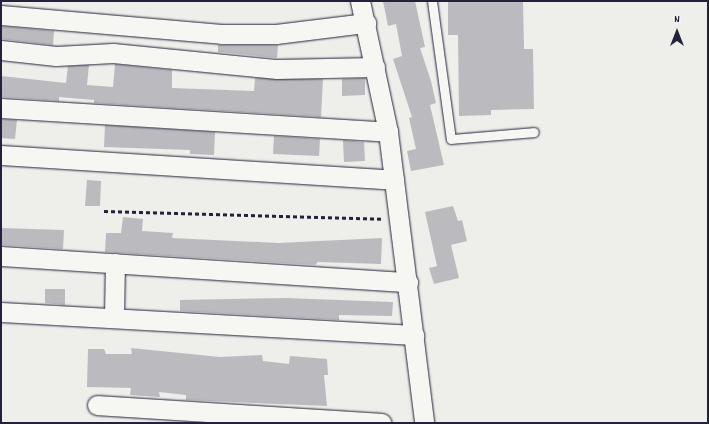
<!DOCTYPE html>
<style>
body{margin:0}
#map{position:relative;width:709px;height:424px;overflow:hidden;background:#eeeeeb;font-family:Dekko,sans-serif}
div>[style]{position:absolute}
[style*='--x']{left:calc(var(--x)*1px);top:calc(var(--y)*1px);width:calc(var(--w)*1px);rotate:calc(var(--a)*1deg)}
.building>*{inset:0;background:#bbbbbf}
.path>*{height:2.5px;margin-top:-1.25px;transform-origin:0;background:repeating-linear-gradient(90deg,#22223b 0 4px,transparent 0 7px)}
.roads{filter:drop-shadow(0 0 1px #22223b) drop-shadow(0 0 1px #22223b)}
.lane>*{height:9px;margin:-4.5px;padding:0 4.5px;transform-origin:4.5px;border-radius:4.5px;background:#f6f6f2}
.street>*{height:19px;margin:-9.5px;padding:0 9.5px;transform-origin:9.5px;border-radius:9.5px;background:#f6f6f2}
span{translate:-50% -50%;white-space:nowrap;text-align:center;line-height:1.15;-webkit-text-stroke:3.5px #f6f6f2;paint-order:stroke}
.frame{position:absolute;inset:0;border:2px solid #22223b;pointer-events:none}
.north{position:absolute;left:657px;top:12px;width:40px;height:40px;-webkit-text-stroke:3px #f6f6f2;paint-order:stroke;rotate:0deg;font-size:11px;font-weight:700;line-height:16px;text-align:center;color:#22223b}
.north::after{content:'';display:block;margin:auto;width:14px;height:18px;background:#22223b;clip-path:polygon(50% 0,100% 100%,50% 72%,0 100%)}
</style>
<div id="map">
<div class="building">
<i style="clip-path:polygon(383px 1px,415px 1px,425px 47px,420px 48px,431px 81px,436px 103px,430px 105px,444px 165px,411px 171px,407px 151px,416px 149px,409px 118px,412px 117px,393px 59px,402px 56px,396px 24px,388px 26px)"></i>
<i style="clip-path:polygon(448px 1px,523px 1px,524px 49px,533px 49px,534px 109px,491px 110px,491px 115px,459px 116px,458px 35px,448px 35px)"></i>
<i style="clip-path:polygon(1px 26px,54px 31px,53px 45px,1px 39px)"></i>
<i style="clip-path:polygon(218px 45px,278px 45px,277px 58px,218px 52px)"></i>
<i style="clip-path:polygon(115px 64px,172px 70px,172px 88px,254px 91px,255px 78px,323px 79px,321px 117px,94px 103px,94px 100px,59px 97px,59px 101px,1px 97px,1px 76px,66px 83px,68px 66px,89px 65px,87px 85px,113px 87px)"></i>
<i style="clip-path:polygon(365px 78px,365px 95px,342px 96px,342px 79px)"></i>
<i style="clip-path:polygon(1px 119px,17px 120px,15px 139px,1px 138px)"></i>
<i style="clip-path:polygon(105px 125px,215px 132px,214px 155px,190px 154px,190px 150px,104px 147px)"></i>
<i style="clip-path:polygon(274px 136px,320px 139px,319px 156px,273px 154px)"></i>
<i style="clip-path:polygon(343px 140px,364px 142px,365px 161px,344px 162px)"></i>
<i style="clip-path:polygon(87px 180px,101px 181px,100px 206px,85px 206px)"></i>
<i style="clip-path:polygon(453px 206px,458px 221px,462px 220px,467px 241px,451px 245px,459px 278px,434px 284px,429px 268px,437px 266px,425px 212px)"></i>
<i style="clip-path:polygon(123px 217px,143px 219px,142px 231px,173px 233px,172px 238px,278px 243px,382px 238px,381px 264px,318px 262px,315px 265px,105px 252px,106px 233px,121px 233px)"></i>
<i style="clip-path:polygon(1px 228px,64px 230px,63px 249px,1px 245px)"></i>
<i style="clip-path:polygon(45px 289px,65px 289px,65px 305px,45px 303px)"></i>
<i style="clip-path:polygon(285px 298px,393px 302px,392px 316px,339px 315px,339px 320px,180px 311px,180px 300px)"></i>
<i style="clip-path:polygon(131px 348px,220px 357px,262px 355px,263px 361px,289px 364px,290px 356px,327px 359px,328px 375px,324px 375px,327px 406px,186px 400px,186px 395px,159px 392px,160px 397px,130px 395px,131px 388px,87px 387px,88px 349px,104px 349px,106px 354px,132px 354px)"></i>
</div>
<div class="path">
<i style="--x:104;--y:211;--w:278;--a:1.6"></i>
</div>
<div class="roads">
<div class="lane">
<i style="--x:432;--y:1;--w:139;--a:82.2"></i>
<i style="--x:451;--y:139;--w:83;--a:-4.8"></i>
</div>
<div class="street">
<i style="--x:360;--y:1;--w:134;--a:77.9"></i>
<i style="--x:388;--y:132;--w:293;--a:82.9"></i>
<i style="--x:1;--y:15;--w:221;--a:4.9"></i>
<i style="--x:221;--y:34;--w:55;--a:0"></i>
<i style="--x:276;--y:34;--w:91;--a:-7"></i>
<i style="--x:1;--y:50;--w:55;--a:6.2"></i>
<i style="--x:56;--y:56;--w:57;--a:-3"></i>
<i style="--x:113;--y:53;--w:165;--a:5.6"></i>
<i style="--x:277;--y:69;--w:98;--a:-1.2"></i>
<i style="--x:1;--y:108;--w:388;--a:3.5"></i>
<i style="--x:1;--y:155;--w:394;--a:3.6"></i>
<i style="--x:1;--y:256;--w:408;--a:3.7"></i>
<i style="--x:1;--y:312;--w:414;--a:3.2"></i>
<i style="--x:114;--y:318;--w:55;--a:-89"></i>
<i style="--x:97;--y:405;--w:285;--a:3.6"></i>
</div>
</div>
<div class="frame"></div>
<div class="north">N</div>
</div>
